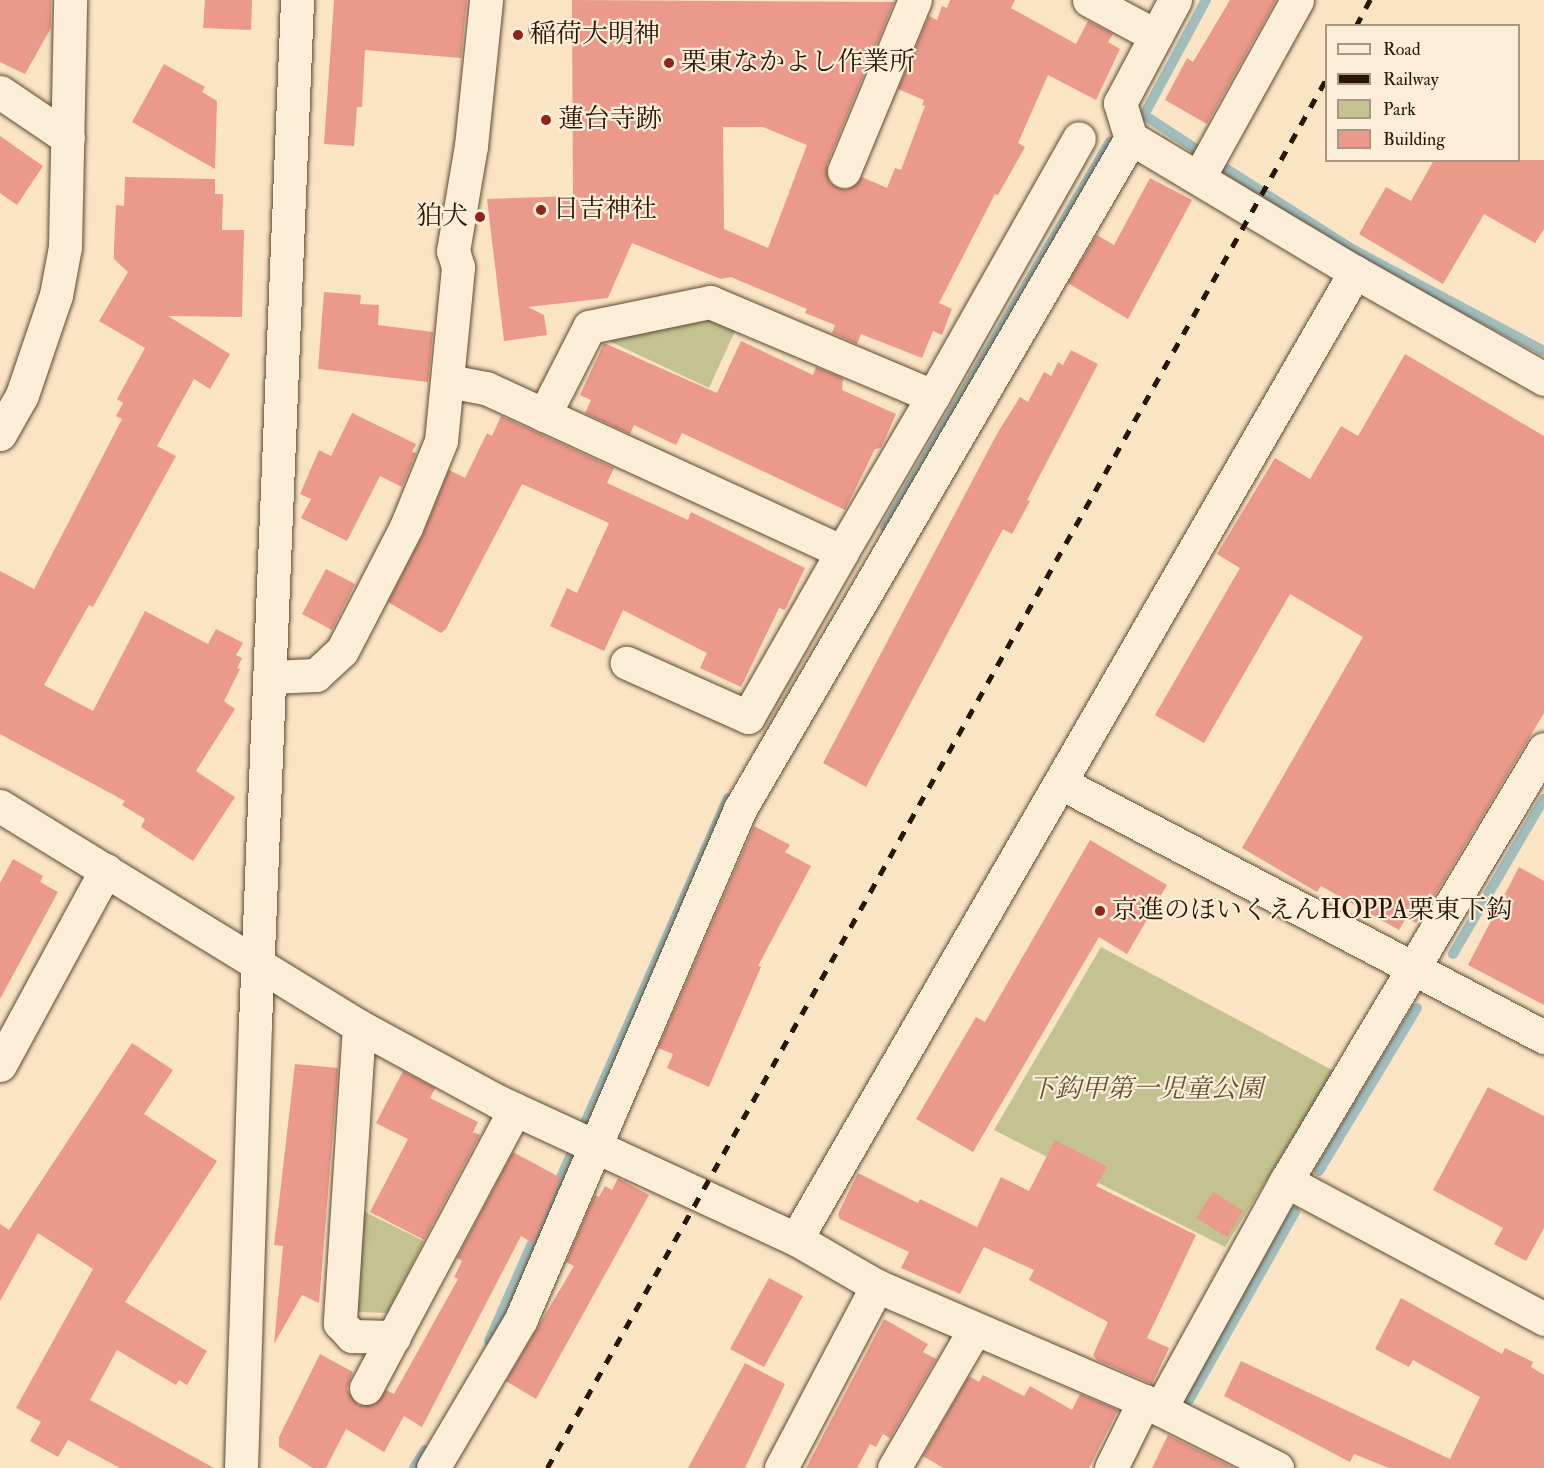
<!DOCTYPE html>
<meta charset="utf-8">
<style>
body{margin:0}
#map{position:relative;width:1544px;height:1468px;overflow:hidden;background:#fae4c4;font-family:"IM FELL Double Pica","Noto Serif JP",serif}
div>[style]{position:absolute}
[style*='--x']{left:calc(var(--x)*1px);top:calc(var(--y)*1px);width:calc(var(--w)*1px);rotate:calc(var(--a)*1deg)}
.green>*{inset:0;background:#c3c290}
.stream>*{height:10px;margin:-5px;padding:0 5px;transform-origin:5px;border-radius:5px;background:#a1bdbc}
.building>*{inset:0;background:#ea998a}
.roads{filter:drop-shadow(0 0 2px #5e4931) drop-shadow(0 0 2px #5e4931)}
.minor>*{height:33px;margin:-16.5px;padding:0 16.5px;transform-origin:16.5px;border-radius:16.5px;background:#fcedd9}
.rail>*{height:4.5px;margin-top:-2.25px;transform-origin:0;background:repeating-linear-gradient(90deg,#2a1500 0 10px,transparent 0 20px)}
.trees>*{width:18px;height:18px;margin:-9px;border-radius:50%;background:#a59474}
.dots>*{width:16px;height:16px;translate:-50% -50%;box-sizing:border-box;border:3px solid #fcedd9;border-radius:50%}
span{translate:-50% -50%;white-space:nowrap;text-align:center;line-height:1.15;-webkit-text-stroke:4.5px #fcedd9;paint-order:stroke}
.poi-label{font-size:26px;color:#2a1500}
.left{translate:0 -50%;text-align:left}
.right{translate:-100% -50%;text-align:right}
.park-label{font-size:26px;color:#605232;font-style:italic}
.legend{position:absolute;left:1325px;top:24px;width:195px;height:138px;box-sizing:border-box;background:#fcedd9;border:2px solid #a89782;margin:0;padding:8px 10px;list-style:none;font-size:18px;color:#2a1500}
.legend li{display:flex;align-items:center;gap:12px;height:30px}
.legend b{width:30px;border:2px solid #a89782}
</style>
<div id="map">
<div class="green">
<i style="clip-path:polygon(709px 320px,735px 331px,709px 388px,607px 340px)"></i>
<i style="clip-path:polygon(1101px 947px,1334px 1071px,1225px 1247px,994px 1130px)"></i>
<i style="clip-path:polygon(363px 1211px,424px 1241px,387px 1313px,357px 1312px)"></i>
</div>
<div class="stream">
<i style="--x:1199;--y:151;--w:66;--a:-146.8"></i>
<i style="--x:1144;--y:115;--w:131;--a:-61.7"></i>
<i style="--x:1214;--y:161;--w:164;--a:32.5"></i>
<i style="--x:1352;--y:249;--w:217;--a:28"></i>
<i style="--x:885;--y:528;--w:447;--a:-59.8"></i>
<i style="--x:1453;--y:954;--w:180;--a:-59.6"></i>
<i style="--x:1319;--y:1171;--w:190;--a:-59"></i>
<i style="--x:489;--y:1341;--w:593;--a:-66.24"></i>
<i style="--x:1189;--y:1400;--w:216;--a:-60.6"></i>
<i style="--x:414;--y:1468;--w:21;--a:-59"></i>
</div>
<div class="building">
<i style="clip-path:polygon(0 0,51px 0,51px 28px,25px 74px,0 62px)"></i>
<i style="clip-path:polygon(205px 0,252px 0,251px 30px,203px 28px)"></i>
<i style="clip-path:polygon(334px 0,467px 0,461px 58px,365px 50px,362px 107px,357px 107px,354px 146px,324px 144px)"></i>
<i style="clip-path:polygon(evenodd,572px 0,894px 2px,827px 164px,830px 183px,846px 190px,862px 177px,887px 188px,895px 168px,901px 170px,925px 106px,922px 105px,924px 100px,898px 89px,929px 16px,937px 20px,942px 6px,947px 8px,950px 0,1015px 0,1011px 8px,1076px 44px,1088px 21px,1113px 34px,1108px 42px,1120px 49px,1096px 100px,1048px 75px,1018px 143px,1025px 147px,998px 195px,995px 194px,939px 303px,952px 309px,942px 335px,933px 331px,922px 358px,861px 334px,857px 344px,832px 333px,835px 325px,805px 313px,807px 309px,731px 277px,721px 279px,632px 243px,608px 298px,528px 307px,544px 315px,547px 335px,504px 341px,487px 199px,573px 196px,572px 0,723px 127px,763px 127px,807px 145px,768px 248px,724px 229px,723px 127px)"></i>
<i style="clip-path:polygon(1230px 0,1276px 0,1207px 124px,1165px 100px,1187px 58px,1193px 62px)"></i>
<i style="clip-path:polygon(164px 64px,205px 87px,202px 92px,217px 101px,215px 169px,132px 122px)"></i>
<i style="clip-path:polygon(0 136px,43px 166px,17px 205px,0 193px)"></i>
<i style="clip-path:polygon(1434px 160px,1544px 160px,1544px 229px,1535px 243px,1484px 214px,1443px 284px,1359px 234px,1386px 187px,1411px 201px)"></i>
<i style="clip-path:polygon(125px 177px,215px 179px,215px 194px,223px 194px,222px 230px,244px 230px,242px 317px,168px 316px,230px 354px,210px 389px,194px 379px,157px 446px,176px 456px,93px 607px,89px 605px,44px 685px,93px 711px,145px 611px,208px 644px,216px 629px,243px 643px,236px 655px,242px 658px,237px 668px,240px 669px,224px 701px,235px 709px,196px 771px,235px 797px,193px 861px,141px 827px,145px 819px,122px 805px,125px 801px,0 734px,0 571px,34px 589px,122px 419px,116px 416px,123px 403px,117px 399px,145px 348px,99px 321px,128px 272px,114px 259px,114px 248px,116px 205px,124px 206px)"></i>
<i style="clip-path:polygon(1150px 178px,1192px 200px,1128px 319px,1068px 283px,1097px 235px,1114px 245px)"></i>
<i style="clip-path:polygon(324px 292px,361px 295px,360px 304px,379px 305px,378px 325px,433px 332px,428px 382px,318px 369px)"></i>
<i style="clip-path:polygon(741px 341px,813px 375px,816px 367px,843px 378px,842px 390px,896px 414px,881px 448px,875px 449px,845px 510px,682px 433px,676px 445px,634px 425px,630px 434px,585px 413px,591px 400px,580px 395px,604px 343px,717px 393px)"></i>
<i style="clip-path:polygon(1071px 350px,1098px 364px,1027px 500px,1030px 501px,1012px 534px,1003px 529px,866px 787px,823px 763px,998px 432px,1020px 397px,1028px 402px,1044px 372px,1051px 376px,1058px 362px,1063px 365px)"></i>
<i style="clip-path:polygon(1405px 354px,1544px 436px,1544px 713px,1440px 887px,1416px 923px,1406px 918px,1399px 930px,1321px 886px,1317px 892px,1242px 848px,1363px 637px,1290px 594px,1204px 743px,1155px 715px,1240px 568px,1217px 554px,1275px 458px,1310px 479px,1341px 426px,1358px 436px)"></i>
<i style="clip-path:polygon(352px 413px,416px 444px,412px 452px,416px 453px,402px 487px,380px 476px,347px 541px,301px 518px,311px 499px,300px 494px,319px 450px,331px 456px)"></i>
<i style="clip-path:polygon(501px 416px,614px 468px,607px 483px,688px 520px,691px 512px,805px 568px,785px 610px,779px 608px,741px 687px,700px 668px,707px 653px,623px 610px,604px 651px,550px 626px,567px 588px,577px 593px,609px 523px,522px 484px,446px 629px,441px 633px,388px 602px,423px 534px,449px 470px,465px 478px,487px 433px,492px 436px)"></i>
<i style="clip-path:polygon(326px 569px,355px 584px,332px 630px,302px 614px)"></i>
<i style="clip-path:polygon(754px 826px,790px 845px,785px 852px,811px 866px,758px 966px,761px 967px,709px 1087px,667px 1068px,673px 1054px,658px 1048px)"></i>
<i style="clip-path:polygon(1090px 840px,1167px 885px,1127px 954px,1099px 937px,973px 1152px,916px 1119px,976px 1017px,985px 1022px)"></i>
<i style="clip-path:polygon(13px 859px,43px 876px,40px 882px,58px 892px,0 999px,0 883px)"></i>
<i style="clip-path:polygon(1519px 867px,1544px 881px,1544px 1005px,1468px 965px)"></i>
<i style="clip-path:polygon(132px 1043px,173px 1070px,144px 1114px,217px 1161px,125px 1302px,207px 1351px,187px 1385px,179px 1380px,176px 1385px,117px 1350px,90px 1400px,214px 1468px,120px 1468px,68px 1440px,58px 1457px,30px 1441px,41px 1422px,16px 1408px,93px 1269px,38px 1233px,0 1301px,0 1224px,9px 1230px)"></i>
<i style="clip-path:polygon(295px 1064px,338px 1068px,337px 1083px,319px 1303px,302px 1295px,274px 1344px,283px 1246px,274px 1245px)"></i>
<i style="clip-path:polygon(403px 1071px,435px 1088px,430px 1098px,478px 1122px,473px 1132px,480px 1135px,424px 1240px,370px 1212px,408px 1139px,376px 1123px)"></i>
<i style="clip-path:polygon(1488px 1087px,1544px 1116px,1544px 1228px,1526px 1261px,1494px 1244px,1503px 1228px,1433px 1190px)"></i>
<i style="clip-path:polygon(1055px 1140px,1107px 1167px,1096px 1186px,1196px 1235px,1147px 1338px,1169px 1348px,1152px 1384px,1097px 1360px,1093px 1355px,1108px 1322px,1029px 1280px,1034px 1270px,984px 1247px,960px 1294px,901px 1268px,909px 1252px,840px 1219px,838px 1214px,858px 1173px,918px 1203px,920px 1199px,977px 1227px,1001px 1177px,1029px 1191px)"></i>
<i style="clip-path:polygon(513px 1152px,561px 1178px,533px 1243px,521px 1236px,422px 1427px,404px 1416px,384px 1452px,346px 1429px,326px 1468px,313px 1468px,279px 1447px,279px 1437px,320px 1354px,353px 1372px,347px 1389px,358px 1405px,375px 1404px,386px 1390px,394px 1394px,458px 1279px,454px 1277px,462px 1261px,457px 1258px)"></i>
<i style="clip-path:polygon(618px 1178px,649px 1195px,536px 1399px,506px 1381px,574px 1266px,566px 1262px,595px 1195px,599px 1197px,605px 1186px,612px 1190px)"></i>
<i style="clip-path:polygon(1213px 1192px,1243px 1211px,1227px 1237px,1196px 1218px)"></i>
<i style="clip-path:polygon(769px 1278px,803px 1296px,764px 1367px,730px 1349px)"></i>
<i style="clip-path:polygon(1401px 1298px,1502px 1354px,1505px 1348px,1533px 1362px,1531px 1367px,1544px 1375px,1544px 1468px,1389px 1468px,1354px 1454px,1350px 1462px,1224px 1396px,1241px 1361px,1450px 1459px,1480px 1397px,1413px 1360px,1409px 1367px,1375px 1349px)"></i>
<i style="clip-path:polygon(884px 1319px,928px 1344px,923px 1352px,936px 1359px,890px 1438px,883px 1434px,876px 1447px,870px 1444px,857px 1468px,806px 1468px)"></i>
<i style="clip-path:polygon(745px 1363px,785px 1384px,745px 1468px,688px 1468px)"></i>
<i style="clip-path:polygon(983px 1375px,1024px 1396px,1030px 1386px,1072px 1410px,1080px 1394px,1118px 1410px,1089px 1468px,943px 1468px,923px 1456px,969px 1376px,979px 1382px)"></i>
<i style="clip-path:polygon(1168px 1435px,1234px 1468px,1152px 1468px)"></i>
</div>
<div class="roads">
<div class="minor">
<i style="--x:1089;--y:0;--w:76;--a:28.2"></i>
<i style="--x:1175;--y:0;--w:117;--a:118.1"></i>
<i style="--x:1120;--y:103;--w:37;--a:73"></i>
<i style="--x:1131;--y:138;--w:261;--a:30.9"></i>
<i style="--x:1355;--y:272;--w:217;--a:29.5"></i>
<i style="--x:0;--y:92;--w:82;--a:34.1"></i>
<i style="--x:844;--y:171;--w:185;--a:-67.5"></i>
<i style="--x:1199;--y:177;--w:202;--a:-61"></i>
<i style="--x:449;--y:381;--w:38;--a:11"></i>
<i style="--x:486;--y:388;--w:392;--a:24.7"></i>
<i style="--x:842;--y:552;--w:190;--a:119.7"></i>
<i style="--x:748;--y:717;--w:133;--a:-155.9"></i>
<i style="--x:933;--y:396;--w:296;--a:-60.5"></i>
<i style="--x:544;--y:415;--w:99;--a:-62.9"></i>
<i style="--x:589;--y:327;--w:124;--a:-11.7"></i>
<i style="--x:710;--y:302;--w:242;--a:22.9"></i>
<i style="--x:933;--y:396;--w:181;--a:120.3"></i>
<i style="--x:0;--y:434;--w:45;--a:-60.6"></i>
<i style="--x:22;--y:395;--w:106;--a:-71.2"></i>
<i style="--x:56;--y:295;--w:49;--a:-79.4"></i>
<i style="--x:65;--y:247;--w:247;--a:-88.8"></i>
<i style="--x:271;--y:677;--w:45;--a:-2.5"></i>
<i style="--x:316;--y:675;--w:35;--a:-43"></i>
<i style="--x:342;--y:651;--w:140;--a:-62.7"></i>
<i style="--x:406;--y:527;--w:93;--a:-67.9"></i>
<i style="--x:441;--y:441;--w:175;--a:-84.4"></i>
<i style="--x:458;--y:267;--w:17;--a:-107"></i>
<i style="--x:453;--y:251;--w:107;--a:-80.3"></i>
<i style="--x:471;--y:146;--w:147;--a:-84.1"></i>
<i style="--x:1061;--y:783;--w:546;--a:27.74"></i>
<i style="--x:0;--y:806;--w:421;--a:31.5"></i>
<i style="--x:359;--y:1026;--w:159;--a:28.5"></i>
<i style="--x:499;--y:1102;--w:327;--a:24.8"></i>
<i style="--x:796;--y:1239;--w:94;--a:30.1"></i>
<i style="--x:877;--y:1286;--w:291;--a:23.3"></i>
<i style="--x:359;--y:1026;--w:298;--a:93.7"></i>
<i style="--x:340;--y:1323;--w:18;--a:47"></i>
<i style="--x:352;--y:1336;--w:42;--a:1.4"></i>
<i style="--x:0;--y:1065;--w:222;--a:-61.5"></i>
<i style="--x:1286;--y:1181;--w:293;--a:28.1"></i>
<i style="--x:796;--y:1239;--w:1117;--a:-59.97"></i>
<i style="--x:366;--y:1388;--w:316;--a:-61.9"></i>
<i style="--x:1160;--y:1409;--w:260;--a:-61.1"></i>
<i style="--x:1286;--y:1181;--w:503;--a:-59.15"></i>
<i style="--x:241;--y:1468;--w:443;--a:-88.2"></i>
<i style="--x:255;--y:1025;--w:1026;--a:-87.65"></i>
<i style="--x:433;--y:1468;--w:173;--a:-59.4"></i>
<i style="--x:521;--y:1319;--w:555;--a:-66.76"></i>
<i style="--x:740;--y:809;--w:777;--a:-59.77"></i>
<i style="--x:781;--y:1468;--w:206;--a:-62.2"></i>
<i style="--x:894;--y:1468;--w:161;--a:-59.8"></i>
<i style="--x:1111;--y:1468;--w:75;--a:-63.8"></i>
<i style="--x:1144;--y:1401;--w:149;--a:26.7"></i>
</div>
</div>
<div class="rail">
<i style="--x:1356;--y:26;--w:30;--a:-62"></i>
<i style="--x:547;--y:1468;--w:1593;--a:-60.71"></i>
</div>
<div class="trees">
<i style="left:537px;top:30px"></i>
</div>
<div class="dots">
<i style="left:518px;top:35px;background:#8f2418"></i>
<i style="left:669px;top:63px;background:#8f2418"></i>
<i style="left:546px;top:120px;background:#8f2418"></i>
<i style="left:541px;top:210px;background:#8f2418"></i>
<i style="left:480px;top:217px;background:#8f2418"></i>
<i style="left:1100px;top:911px;background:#8f2418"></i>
</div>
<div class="poi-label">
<span class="left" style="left:530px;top:35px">稲荷大明神</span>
<span class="left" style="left:681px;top:63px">栗東なかよし作業所</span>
<span class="left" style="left:558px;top:120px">蓮台寺跡</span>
<span class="left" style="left:553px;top:210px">日吉神社</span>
<span class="right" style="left:468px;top:217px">狛犬</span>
<span class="left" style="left:1112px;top:911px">京進のほいくえんHOPPA栗東下鈎</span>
</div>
<div class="park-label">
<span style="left:1146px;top:1090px">下鈎甲第一児童公園</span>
</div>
<ul class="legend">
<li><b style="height:8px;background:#fcedd9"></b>Road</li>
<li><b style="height:8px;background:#2a1500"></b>Railway</li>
<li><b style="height:16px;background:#c3c290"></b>Park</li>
<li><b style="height:16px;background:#ea998a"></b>Building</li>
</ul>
</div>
